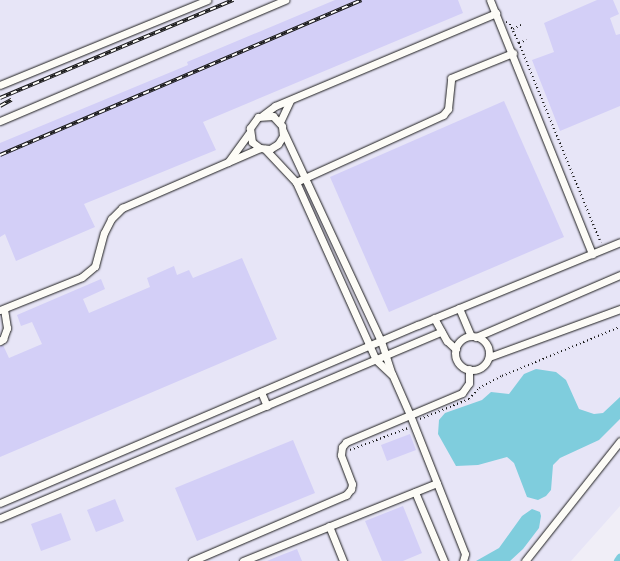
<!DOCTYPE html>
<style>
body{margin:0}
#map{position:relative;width:620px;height:561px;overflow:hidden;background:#f0eef7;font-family:"Architects Daughter",sans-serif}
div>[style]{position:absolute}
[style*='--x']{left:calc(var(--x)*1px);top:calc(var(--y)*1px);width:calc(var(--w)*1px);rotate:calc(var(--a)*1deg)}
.built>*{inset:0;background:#e7e5f7}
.water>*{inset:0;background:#7fcddd}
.canal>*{height:8px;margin:-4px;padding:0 4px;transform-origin:4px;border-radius:4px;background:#7fcddd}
.building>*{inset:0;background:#d3cff7}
.path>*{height:1.5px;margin-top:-0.75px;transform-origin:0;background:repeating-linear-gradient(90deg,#1c1c1c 0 1px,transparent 0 4px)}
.roads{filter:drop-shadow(0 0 1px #1c1c1c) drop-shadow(0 0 1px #1c1c1c)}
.minor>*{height:7px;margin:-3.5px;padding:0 3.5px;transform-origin:3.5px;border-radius:3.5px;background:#fdfcf7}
.minor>.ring{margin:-3.5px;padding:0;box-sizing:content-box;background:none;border:7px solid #fdfcf7;border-radius:50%}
.rail>*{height:3.5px;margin-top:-1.75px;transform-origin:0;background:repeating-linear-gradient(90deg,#fdfcf7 0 6px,#1c1c1c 0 12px);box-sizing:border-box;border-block:1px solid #1c1c1c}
span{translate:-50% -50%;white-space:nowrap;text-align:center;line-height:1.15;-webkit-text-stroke:3.5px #fdfcf7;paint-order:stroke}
</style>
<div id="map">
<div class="built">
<i style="clip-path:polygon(0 0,620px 0,620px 506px,571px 561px,0 561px)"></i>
</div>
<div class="water">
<i style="clip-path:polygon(536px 369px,556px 372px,566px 380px,579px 409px,594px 414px,603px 413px,620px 397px,620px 419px,599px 440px,560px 458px,553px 465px,551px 490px,546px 496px,538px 500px,527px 497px,514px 463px,507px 457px,478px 465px,456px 466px,438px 434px,439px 420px,445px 413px,482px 400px,491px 392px,509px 394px,524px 374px)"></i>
<i style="clip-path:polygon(532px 509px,540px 512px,541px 516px,539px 528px,523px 549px,510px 561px,476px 561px,499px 548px,522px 516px)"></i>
</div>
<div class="canal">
<i style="--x:618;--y:561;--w:4;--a:-56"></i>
</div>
<div class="building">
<i style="clip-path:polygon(335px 0,458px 0,463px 13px,203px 122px,216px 150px,84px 204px,95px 227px,16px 261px,5px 234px,0 237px,0 143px,188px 65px,187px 62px)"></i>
<i style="clip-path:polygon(597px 0,613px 0,619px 14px,610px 18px,616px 35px,620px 34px,620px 106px,560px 131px,532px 60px,554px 52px,544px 23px)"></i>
<i style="clip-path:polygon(504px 101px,564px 237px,389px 312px,330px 177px)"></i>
<i style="clip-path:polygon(242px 258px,277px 339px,0 457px,0 346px,3px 345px,9px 358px,42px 344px,32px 322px,21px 326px,17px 315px,101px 279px,105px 289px,83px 299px,89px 313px,150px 287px,147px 278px,174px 266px,177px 275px,189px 270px,193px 278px)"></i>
<i style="clip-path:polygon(410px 434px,416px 450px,387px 461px,381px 445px)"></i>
<i style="clip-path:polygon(293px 440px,315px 493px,197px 541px,175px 488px)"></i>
<i style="clip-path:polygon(115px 499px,124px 521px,96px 532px,87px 510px)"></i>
<i style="clip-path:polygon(403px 506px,422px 553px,403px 561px,382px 561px,365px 521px)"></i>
<i style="clip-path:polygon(61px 513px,71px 540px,41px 551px,31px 524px)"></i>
<i style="clip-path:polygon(297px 549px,302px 561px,267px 561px,279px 556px)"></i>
</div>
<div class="path">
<i style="--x:506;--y:22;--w:4;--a:27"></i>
<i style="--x:510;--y:24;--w:21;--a:65"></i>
<i style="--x:519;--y:43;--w:8;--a:-23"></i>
<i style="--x:513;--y:29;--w:9;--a:-27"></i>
<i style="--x:519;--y:43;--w:216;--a:67.7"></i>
<i style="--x:420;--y:419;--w:53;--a:-22.2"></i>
<i style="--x:469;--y:399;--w:15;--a:-48"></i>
<i style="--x:479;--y:388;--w:26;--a:-28"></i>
<i style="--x:502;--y:376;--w:128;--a:-22.6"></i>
<i style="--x:350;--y:450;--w:62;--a:-20.8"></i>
</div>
<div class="roads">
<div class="minor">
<i style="--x:490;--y:0;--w:274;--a:68.1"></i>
<i style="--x:0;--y:85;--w:224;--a:-22.3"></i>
<i style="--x:263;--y:115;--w:15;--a:-37"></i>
<i style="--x:275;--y:106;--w:240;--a:-22.8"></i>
<i style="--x:0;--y:121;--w:310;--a:-23"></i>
<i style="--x:280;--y:122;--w:23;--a:-65"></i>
<i style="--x:283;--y:131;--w:232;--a:65"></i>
<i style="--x:381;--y:341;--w:35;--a:72"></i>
<i style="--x:392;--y:374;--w:45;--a:66.3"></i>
<i style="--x:410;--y:415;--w:149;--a:68.4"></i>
<i style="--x:465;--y:554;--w:7;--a:106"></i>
<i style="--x:265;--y:149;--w:45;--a:46.8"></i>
<i style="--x:296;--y:182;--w:195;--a:65.8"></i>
<i style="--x:376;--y:360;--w:21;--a:43"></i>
<i style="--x:228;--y:162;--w:36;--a:-54"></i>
<i style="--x:296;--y:182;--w:162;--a:-24.5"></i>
<i style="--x:443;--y:115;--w:8;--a:-50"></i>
<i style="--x:448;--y:109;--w:31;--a:-84"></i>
<i style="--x:451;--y:78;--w:67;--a:-22"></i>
<i style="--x:459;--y:308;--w:30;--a:67"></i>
<i style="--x:0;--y:310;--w:88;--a:-21.9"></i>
<i style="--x:82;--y:277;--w:17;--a:-40"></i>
<i style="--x:95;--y:266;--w:34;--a:-75"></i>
<i style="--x:104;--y:233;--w:16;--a:-63"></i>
<i style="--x:111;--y:219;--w:16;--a:-45"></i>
<i style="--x:122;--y:208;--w:150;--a:-23.5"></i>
<i style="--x:260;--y:148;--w:10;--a:6"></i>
<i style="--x:270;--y:149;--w:9;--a:-32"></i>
<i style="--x:278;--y:144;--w:9;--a:-58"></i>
<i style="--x:283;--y:136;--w:10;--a:-96"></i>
<i style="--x:282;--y:126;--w:13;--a:-132"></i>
<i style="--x:273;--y:116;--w:15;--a:176"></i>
<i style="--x:258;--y:117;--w:14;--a:126"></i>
<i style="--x:250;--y:128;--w:14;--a:82"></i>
<i style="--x:252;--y:142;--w:10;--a:37"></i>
<i style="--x:434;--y:318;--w:26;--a:61"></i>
<i style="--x:447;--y:341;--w:12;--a:42"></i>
<i class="ring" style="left:455px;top:336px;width:27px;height:27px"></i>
<i style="--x:476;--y:337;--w:157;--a:-23.3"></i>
<i style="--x:0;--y:341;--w:4;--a:-34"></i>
<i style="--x:3;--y:339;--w:12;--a:-70"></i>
<i style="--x:7;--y:328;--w:19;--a:-99"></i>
<i style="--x:489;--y:357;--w:140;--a:-20.1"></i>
<i style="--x:261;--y:392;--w:15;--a:67"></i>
<i style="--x:415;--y:492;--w:75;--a:67.2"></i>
<i style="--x:0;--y:503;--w:454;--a:-23.1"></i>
<i style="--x:418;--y:325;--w:218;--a:-22.3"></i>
<i style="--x:0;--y:518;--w:479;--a:-22.9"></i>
<i style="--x:329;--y:526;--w:38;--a:68"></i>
<i style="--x:192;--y:561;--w:168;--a:-23.2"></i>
<i style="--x:346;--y:495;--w:8;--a:-50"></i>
<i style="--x:351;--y:489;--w:5;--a:-79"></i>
<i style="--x:352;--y:484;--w:31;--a:-111"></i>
<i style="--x:341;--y:455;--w:8;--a:-83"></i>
<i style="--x:342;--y:447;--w:6;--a:-51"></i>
<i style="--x:346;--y:442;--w:126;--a:-22.9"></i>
<i style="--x:462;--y:393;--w:12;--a:-55"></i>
<i style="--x:469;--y:383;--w:14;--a:-90"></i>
<i style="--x:243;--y:561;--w:209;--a:-21.9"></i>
<i style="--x:525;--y:561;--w:153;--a:-51.6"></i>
</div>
</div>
<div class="rail">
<i style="--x:0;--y:98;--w:253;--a:-22.8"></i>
<i style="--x:0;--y:106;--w:13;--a:-29"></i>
<i style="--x:0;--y:155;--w:393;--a:-23.2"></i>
</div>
</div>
